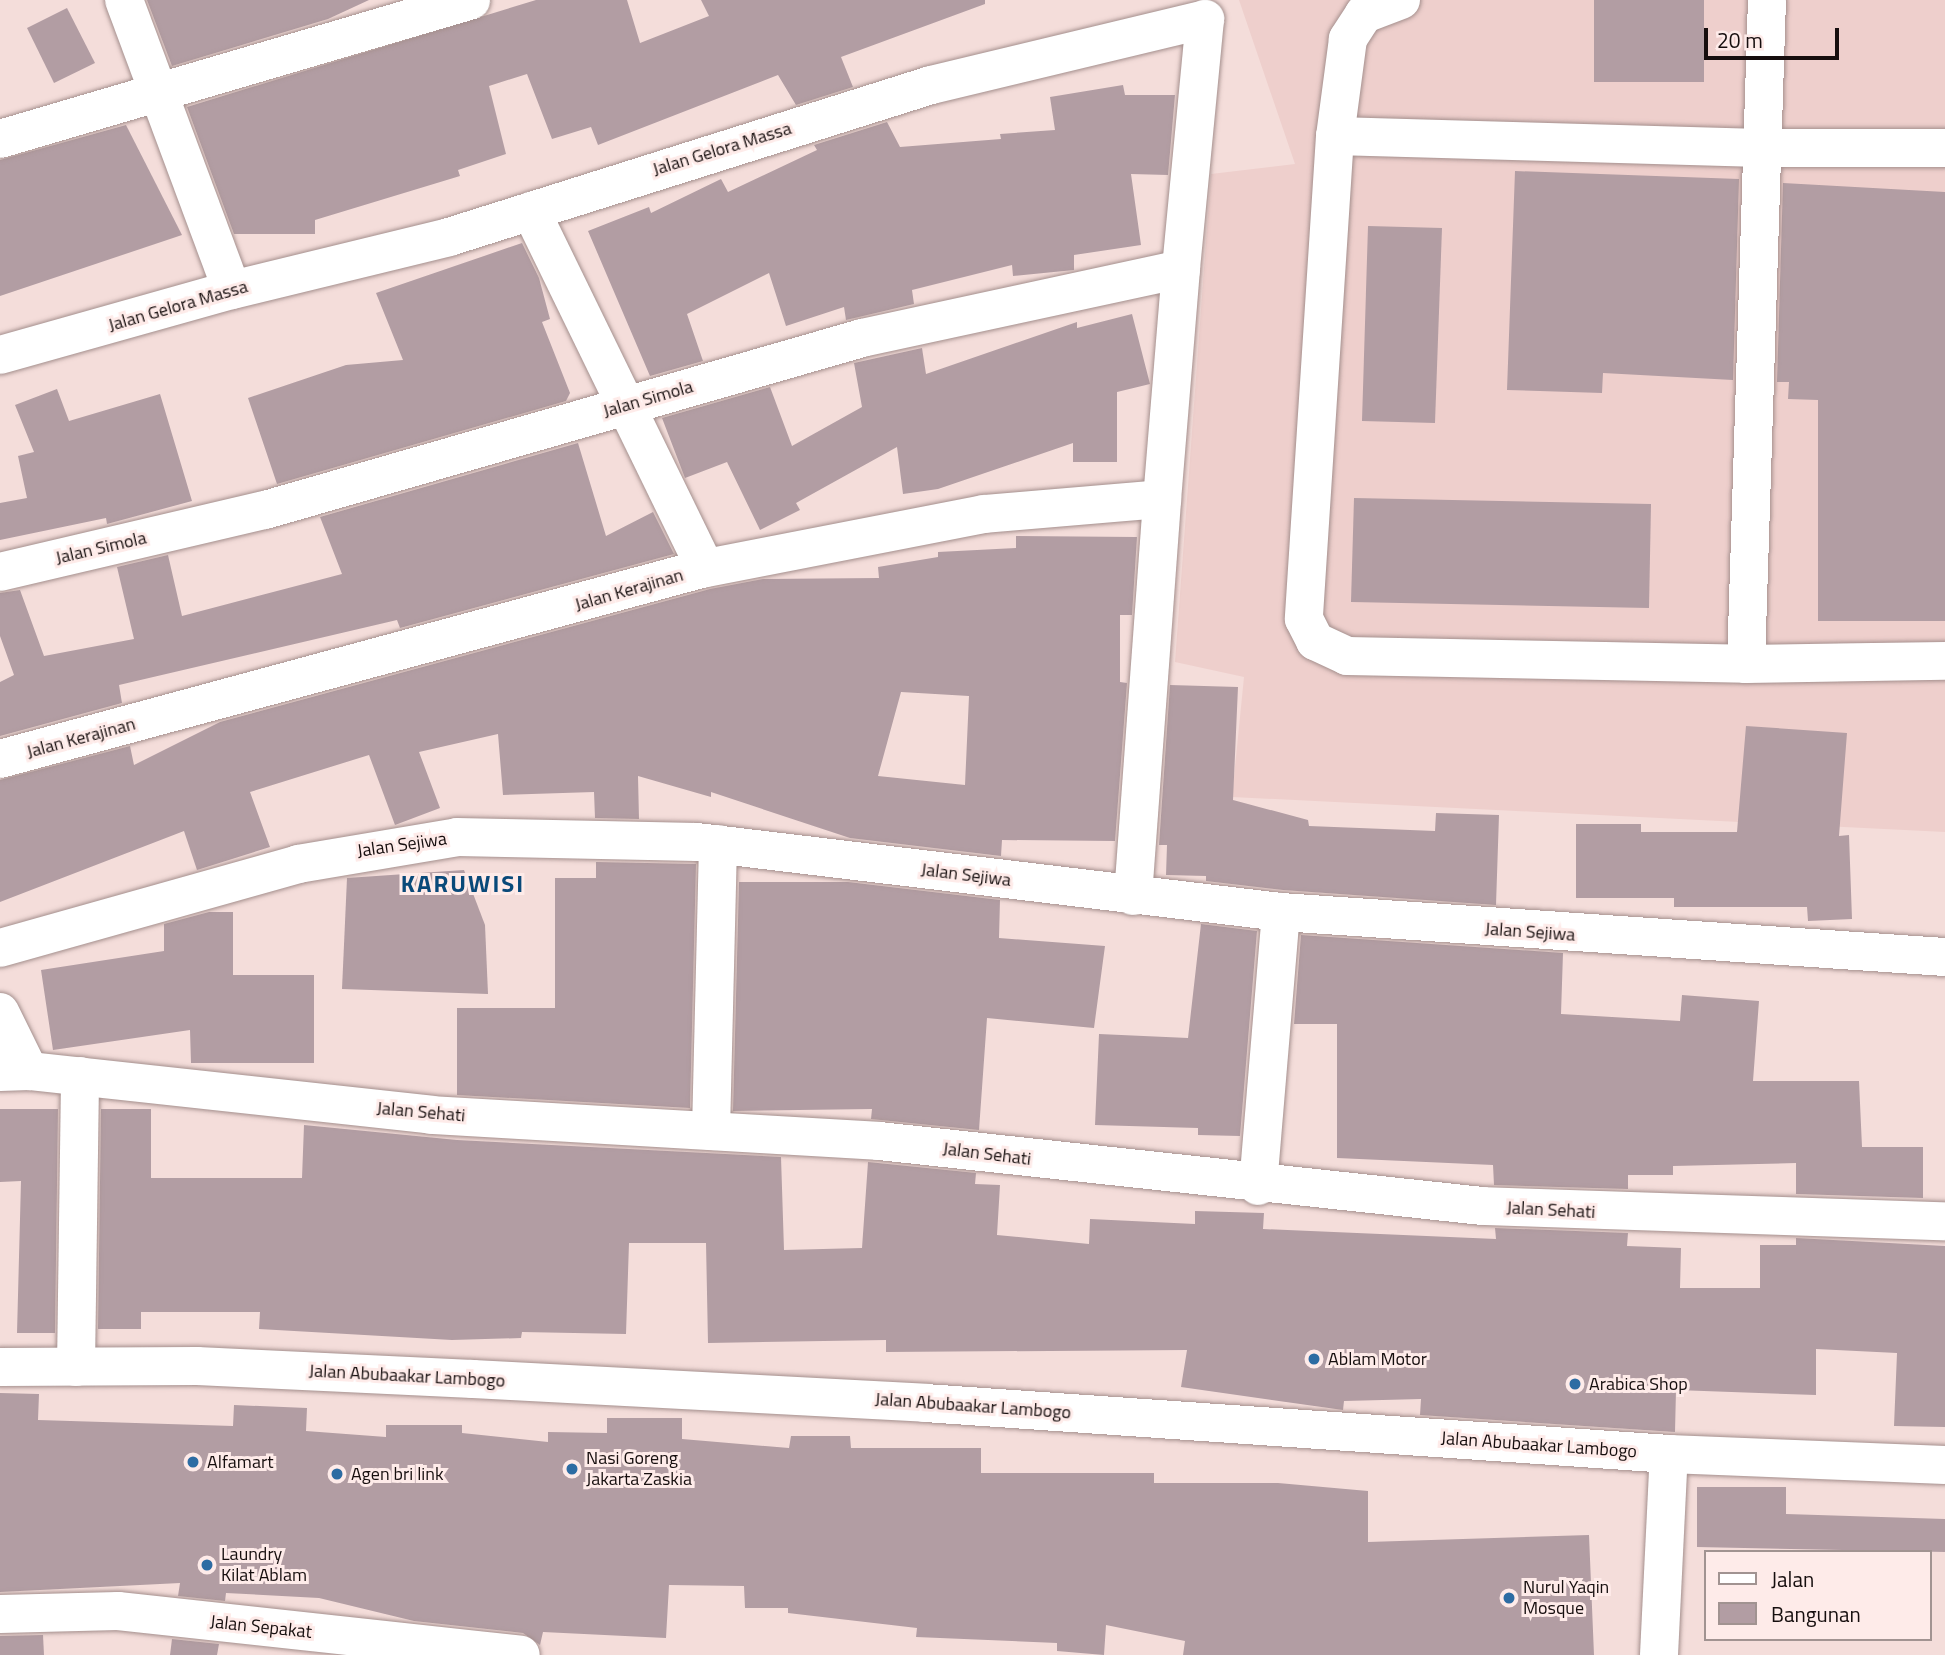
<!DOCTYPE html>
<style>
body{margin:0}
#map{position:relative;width:1945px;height:1655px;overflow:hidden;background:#f4ddda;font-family:"Titillium Web",sans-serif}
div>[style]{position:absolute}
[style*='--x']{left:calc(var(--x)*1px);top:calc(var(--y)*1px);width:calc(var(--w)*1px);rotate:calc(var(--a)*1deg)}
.built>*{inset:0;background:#eecfcc}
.building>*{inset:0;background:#b29da3}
.roads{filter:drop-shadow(0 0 2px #a48f8d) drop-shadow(0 0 2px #a48f8d)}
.street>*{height:38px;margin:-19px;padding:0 19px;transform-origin:19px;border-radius:19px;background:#fff}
.secondary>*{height:38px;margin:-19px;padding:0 19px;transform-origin:19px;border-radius:19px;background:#fff}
.dots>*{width:19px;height:19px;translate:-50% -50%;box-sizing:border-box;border:4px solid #feebe9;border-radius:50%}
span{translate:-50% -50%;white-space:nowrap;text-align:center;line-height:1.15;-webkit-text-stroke:6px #feebe9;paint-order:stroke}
.street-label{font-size:18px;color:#160e0e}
.poi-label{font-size:18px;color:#160e0e}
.left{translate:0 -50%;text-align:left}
.district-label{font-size:24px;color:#094979;font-weight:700;letter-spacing:2px}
.legend{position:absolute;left:1704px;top:1550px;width:228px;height:91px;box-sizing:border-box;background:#feebe9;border:2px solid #a19391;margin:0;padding:9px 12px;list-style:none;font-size:21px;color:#160e0e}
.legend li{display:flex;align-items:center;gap:14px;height:35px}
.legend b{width:35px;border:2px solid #a19391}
.scale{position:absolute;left:1704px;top:28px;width:135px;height:32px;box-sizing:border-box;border:4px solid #160e0e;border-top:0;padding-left:9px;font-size:21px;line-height:24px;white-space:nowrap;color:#160e0e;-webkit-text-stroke:5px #feebe9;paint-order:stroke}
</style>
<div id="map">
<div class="built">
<i style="clip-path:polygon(1239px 0,1945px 0,1945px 832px,1232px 797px,1244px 677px,1175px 662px,1211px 174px,1295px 164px)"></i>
</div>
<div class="building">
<i style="clip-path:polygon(147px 0,369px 0,328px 19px,172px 66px)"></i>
<i style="clip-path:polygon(536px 0,627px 0,640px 43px,709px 16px,701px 0,985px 0,985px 4px,841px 57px,853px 87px,796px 105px,778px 75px,598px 145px,591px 127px,552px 139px,527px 74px,489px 86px,506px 154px,458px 170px,460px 176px,315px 220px,315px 234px,234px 234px,187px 107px)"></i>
<i style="clip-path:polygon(1594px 0,1704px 0,1704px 82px,1594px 82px)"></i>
<i style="clip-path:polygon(67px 8px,95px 63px,54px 83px,27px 28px)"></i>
<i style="clip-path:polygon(1123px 85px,1125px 95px,1175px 95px,1168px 175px,1131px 174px,1141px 245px,1074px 255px,1074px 270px,1013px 276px,1012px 265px,912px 290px,914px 304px,846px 320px,844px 307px,786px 326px,769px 273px,687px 314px,703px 361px,650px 376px,588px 231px,649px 207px,651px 213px,721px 179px,728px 192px,817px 150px,814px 145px,887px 122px,900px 147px,1001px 139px,1000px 134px,1055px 130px,1050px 97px)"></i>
<i style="clip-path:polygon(126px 125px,182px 235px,0 296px,0 160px)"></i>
<i style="clip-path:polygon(1515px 171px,1739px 179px,1733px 380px,1603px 373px,1602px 393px,1507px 390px)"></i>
<i style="clip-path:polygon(1783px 183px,1945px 192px,1945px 621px,1818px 621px,1818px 400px,1788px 399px,1789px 382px,1777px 382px)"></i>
<i style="clip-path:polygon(1368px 226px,1442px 228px,1435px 423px,1362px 421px)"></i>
<i style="clip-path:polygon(522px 243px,539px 278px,550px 319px,542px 322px,570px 393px,566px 401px,277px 484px,248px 398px,346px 365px,403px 360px,376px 293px)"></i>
<i style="clip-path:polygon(1132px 314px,1150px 384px,1117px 392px,1117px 462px,1073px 462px,1073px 443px,938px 489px,903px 494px,897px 447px,796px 503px,800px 510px,760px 530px,727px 462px,685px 478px,662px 418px,770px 387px,792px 446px,862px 407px,854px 363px,922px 348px,926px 374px,1077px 322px,1077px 328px)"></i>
<i style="clip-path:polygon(57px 389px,69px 421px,160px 394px,192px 501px,107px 524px,106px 518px,0 540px,0 503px,27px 498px,18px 456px,34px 452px,15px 405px)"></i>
<i style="clip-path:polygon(578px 443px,606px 536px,653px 512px,674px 554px,400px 628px,397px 620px,119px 685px,122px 703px,0 736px,0 682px,14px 675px,0 636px,0 593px,20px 590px,44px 656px,134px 639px,117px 567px,168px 555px,182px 616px,342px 574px,320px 517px)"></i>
<i style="clip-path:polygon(1354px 498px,1651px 504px,1649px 608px,1351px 602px)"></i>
<i style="clip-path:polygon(evenodd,1016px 536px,1137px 537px,1132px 615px,1120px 615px,1120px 682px,1127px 683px,1115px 841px,1002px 840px,1001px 856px,850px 838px,711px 792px,711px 797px,638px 776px,639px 819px,595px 818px,594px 792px,503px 795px,498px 734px,419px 752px,440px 808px,395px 825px,369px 755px,250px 792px,270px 847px,197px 870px,184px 831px,0 902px,0 780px,130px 746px,134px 765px,220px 722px,710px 589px,763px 579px,879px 578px,878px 567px,938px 557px,938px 552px,1016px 548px,1016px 536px,901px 692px,969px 696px,965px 785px,878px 776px,901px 692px)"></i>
<i style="clip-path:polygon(1170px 685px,1238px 687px,1233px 800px,1308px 820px,1309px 826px,1435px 831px,1436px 813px,1499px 815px,1496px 905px,1283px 890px,1206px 881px,1206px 876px,1166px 875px,1167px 845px,1159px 845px)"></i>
<i style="clip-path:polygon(1746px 726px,1847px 733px,1839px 836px,1849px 835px,1852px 919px,1808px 921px,1807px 907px,1674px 907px,1674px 898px,1576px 898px,1576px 824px,1641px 824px,1641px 832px,1737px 832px)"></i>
<i style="clip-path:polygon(596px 862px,696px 864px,690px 1108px,457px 1095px,457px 1008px,555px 1008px,555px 878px,596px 878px)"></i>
<i style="clip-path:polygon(464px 870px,485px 925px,488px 994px,342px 989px,347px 878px)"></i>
<i style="clip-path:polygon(739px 882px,848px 882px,1000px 900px,999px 938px,1105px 946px,1094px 1028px,987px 1018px,979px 1130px,871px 1119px,872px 1109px,733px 1111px)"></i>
<i style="clip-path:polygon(209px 912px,233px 912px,233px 975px,314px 975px,314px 1063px,191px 1063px,190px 1030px,53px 1050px,41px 970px,164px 951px,164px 924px)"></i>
<i style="clip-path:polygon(1201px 924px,1257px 931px,1240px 1136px,1198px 1135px,1198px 1128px,1095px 1125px,1099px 1034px,1188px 1038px)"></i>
<i style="clip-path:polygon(1301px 935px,1563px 953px,1561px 1014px,1680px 1021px,1682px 995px,1759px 1001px,1753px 1081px,1859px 1081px,1862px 1147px,1923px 1147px,1923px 1198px,1796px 1194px,1796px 1163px,1673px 1166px,1673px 1175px,1628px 1175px,1628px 1189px,1494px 1185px,1493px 1165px,1337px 1158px,1337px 1024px,1294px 1024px)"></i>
<i style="clip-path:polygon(0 1109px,58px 1109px,55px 1333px,17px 1333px,21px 1181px,0 1182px)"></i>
<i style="clip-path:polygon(101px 1109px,151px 1109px,151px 1178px,302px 1178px,304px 1125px,457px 1140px,781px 1157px,784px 1250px,862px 1248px,868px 1162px,976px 1173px,975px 1184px,1000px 1185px,997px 1235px,1089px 1244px,1090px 1219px,1195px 1224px,1195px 1211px,1264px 1213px,1263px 1229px,1496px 1239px,1495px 1228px,1628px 1233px,1627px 1246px,1681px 1248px,1680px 1288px,1760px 1288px,1760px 1245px,1796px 1245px,1796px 1238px,1945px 1246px,1945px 1427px,1894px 1426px,1897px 1353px,1816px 1349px,1816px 1395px,1676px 1390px,1675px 1432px,1420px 1415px,1421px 1399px,1344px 1401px,1343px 1410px,1181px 1387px,1187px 1350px,886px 1352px,886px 1340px,708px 1343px,706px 1243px,629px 1243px,626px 1334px,522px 1332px,521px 1338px,452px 1340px,259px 1329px,260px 1312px,141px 1312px,141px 1329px,98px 1329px)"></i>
<i style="clip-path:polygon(0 1393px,39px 1394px,38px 1420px,233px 1426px,234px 1405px,307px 1408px,306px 1431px,386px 1437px,386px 1425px,462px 1425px,462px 1433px,548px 1442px,548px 1432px,607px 1433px,607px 1418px,682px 1418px,682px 1439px,789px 1448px,791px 1436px,850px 1436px,851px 1448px,981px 1448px,981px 1473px,1154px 1473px,1154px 1483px,1278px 1483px,1368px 1491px,1368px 1542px,1589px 1535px,1594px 1655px,1183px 1655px,1185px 1641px,1106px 1625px,1104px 1655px,1057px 1651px,1057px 1643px,916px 1637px,917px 1628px,788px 1613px,788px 1608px,745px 1608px,744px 1586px,669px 1585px,666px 1638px,543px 1632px,540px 1645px,523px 1633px,414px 1621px,319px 1598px,226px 1593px,225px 1601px,178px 1596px,180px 1583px,0 1592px)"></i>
<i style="clip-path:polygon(1697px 1487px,1786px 1487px,1786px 1514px,1945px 1519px,1945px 1552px,1697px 1547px)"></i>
<i style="clip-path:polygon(43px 1635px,44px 1655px,0 1655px,0 1636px)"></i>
<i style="clip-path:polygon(172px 1639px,219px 1644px,217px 1655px,170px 1655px)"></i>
</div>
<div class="roads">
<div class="street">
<i style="--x:124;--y:0;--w:309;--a:69.6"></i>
<i style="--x:1401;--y:0;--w:40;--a:159"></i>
<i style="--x:1364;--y:14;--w:30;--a:123"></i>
<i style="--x:1348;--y:39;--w:98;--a:97.6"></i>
<i style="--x:1335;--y:136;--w:484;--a:93.7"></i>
<i style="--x:1304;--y:619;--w:25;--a:63"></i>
<i style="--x:1315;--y:641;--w:35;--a:25"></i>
<i style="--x:1347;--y:656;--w:399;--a:1.1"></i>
<i style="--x:1746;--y:664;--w:199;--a:-0.9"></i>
<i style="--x:1335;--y:136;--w:426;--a:1.6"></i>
<i style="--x:1761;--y:148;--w:184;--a:0"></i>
<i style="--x:0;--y:139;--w:491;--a:-16.4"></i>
<i style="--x:531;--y:211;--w:397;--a:64"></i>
<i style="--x:0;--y:355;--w:241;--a:-15.7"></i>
<i style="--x:232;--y:290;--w:223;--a:-13.7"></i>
<i style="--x:449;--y:237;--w:505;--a:-17.5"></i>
<i style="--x:931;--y:85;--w:282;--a:-13.5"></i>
<i style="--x:1205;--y:19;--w:251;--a:95.5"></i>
<i style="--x:0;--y:572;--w:272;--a:-13.2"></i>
<i style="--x:265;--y:510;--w:621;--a:-16.07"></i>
<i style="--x:862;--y:338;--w:326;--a:-12.2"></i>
<i style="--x:1181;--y:269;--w:231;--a:94.7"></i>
<i style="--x:1162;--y:499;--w:179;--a:175.2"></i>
<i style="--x:984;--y:514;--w:284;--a:169"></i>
<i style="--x:705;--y:568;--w:730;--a:164.84"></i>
<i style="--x:1746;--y:664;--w:664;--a:-88.19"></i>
<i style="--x:1133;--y:896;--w:398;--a:-85.8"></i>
<i style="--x:0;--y:948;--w:310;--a:-15.7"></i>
<i style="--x:298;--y:864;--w:161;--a:-9.6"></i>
<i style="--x:457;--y:837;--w:240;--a:1.2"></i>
<i style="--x:697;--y:842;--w:588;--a:6.84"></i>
<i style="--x:1281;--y:912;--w:666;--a:3.88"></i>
<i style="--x:0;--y:1012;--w:66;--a:63.8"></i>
<i style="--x:0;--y:1072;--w:29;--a:-2"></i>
<i style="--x:29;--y:1071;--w:404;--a:6.2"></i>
<i style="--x:431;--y:1115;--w:449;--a:3.3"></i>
<i style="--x:879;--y:1141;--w:606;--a:6.15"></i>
<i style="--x:1482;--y:1206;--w:463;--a:1.9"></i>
<i style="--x:711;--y:1131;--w:287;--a:-88.6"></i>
<i style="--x:1258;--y:1186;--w:275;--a:-85.2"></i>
<i style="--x:76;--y:1367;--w:291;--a:-89.2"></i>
<i style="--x:0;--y:1614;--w:118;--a:-1.5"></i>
<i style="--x:118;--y:1611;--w:405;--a:6.2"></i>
<i style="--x:1659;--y:1655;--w:201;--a:-87.2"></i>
</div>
<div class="secondary">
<i style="--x:0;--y:1367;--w:197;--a:-0.3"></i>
<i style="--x:197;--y:1366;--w:276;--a:2.7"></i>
<i style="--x:473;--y:1379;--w:453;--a:3"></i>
<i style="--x:925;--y:1403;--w:746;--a:3.92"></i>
<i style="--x:1669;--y:1454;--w:276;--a:2.3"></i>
</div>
</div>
<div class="dots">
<i style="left:1314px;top:1359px;background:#2d6ca3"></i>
<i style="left:1575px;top:1384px;background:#2d6ca3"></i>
<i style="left:193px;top:1462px;background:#2d6ca3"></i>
<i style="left:572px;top:1469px;background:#2d6ca3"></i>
<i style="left:337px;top:1474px;background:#2d6ca3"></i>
<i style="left:207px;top:1565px;background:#2d6ca3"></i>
<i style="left:1509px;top:1598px;background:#2d6ca3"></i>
</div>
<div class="street-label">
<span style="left:722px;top:149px;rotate:-17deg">Jalan Gelora Massa</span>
<span style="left:178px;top:306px;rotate:-16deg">Jalan Gelora Massa</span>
<span style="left:648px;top:399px;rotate:-16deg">Jalan Simola</span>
<span style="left:101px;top:548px;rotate:-13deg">Jalan Simola</span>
<span style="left:629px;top:590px;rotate:-16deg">Jalan Kerajinan</span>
<span style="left:81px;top:738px;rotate:-15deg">Jalan Kerajinan</span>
<span style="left:402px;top:845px;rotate:-8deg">Jalan Sejiwa</span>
<span style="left:966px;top:875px;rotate:7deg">Jalan Sejiwa</span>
<span style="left:1530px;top:932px;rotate:4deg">Jalan Sejiwa</span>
<span style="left:421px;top:1112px;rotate:5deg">Jalan Sehati</span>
<span style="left:987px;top:1154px;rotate:7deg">Jalan Sehati</span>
<span style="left:1551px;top:1210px;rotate:3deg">Jalan Sehati</span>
<span style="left:407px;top:1376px;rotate:3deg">Jalan Abubaakar Lambogo</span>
<span style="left:973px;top:1406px;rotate:4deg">Jalan Abubaakar Lambogo</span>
<span style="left:1539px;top:1445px;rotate:4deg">Jalan Abubaakar Lambogo</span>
<span style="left:261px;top:1627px;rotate:6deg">Jalan Sepakat</span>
</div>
<div class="poi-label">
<span class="left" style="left:1328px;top:1359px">Ablam Motor</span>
<span class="left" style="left:1589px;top:1384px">Arabica Shop</span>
<span class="left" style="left:586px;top:1469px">Nasi Goreng<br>Jakarta Zaskia</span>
<span class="left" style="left:207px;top:1462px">Alfamart</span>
<span class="left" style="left:351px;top:1474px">Agen bri link</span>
<span class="left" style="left:221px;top:1565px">Laundry<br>Kilat Ablam</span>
<span class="left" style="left:1523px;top:1598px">Nurul Yaqin<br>Mosque</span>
</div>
<div class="district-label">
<span style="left:463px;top:884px">KARUWISI</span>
</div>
<ul class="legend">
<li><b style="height:9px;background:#fff"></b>Jalan</li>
<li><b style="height:19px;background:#b29da3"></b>Bangunan</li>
</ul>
<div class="scale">20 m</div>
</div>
